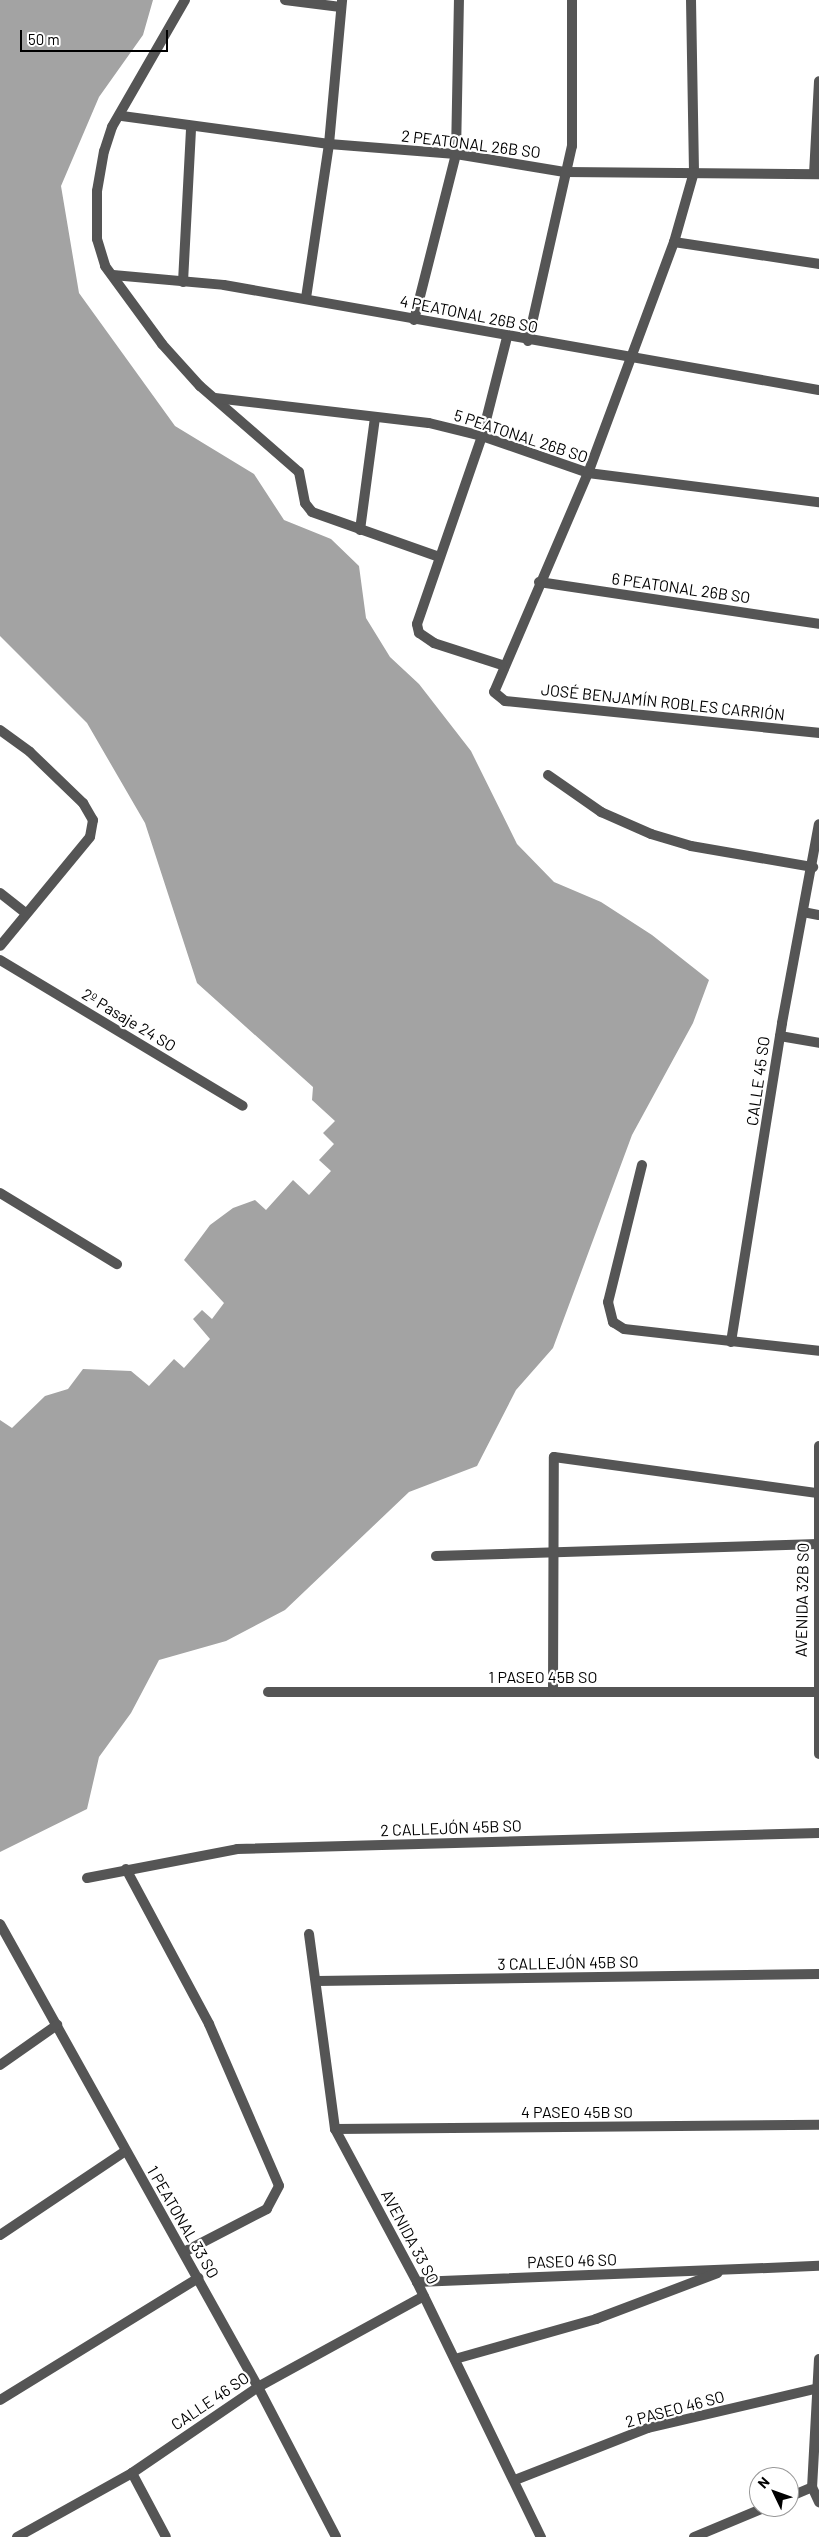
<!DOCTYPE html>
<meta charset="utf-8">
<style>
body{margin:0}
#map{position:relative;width:819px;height:2537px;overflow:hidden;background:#fff;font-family:Barlow,sans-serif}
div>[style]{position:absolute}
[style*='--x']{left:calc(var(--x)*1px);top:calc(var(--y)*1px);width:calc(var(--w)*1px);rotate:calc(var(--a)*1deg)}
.water>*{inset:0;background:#a3a3a3}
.street>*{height:10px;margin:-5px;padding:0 5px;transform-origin:5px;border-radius:5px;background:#555}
span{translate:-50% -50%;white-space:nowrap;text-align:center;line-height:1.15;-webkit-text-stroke:4.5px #fff;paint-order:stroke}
.street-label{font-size:16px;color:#000}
.north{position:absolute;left:749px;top:2467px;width:50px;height:50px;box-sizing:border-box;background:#fff;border:1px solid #999;border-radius:50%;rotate:312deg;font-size:14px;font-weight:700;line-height:20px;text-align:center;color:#000}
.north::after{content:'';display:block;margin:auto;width:18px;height:22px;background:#000;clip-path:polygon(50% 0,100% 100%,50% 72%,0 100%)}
.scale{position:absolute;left:20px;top:30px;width:148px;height:22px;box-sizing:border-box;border:2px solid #000;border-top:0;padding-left:6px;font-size:15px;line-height:18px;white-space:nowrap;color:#000;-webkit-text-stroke:4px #fff;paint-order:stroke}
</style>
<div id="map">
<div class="water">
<i style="clip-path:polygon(0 0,153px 0,143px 35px,99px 97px,61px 186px,79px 293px,175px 426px,254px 474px,284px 520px,331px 539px,359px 566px,366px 618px,390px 657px,419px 684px,471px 751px,517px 844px,554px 882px,601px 902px,652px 935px,709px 980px,693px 1023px,632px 1135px,553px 1348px,516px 1390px,477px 1466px,409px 1492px,285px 1610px,226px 1641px,159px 1660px,131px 1713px,99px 1757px,87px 1809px,0 1852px,0 1420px,12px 1428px,45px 1396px,68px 1389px,83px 1369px,131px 1371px,149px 1386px,174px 1359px,184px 1368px,210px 1339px,193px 1319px,202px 1310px,212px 1319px,224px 1303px,184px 1260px,210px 1225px,233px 1208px,255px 1200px,266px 1210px,293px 1180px,309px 1195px,331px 1171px,319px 1160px,334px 1144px,323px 1133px,335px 1121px,312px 1100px,313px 1087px,197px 983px,145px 823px,87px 723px,0 636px)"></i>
</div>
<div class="street">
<i style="--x:185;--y:0;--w:146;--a:119.9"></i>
<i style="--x:112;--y:127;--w:25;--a:108"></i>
<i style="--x:104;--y:151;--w:41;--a:99.9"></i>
<i style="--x:97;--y:191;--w:48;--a:90"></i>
<i style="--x:97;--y:239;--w:28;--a:73"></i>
<i style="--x:105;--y:266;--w:97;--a:53.8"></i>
<i style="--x:162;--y:344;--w:57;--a:47.9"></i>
<i style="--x:200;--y:386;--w:131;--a:41"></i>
<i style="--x:299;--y:472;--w:32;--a:79"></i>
<i style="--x:305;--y:503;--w:11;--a:52"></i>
<i style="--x:312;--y:512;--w:135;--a:19.5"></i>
<i style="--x:285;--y:0;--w:56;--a:7.1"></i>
<i style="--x:691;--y:0;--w:172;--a:89"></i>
<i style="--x:694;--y:172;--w:73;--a:105.9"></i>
<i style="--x:674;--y:242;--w:246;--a:110.4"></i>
<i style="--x:588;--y:473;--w:238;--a:113.2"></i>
<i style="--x:494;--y:692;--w:14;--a:39"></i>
<i style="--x:505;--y:701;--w:316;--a:5.8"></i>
<i style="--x:122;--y:116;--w:209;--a:7.7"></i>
<i style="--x:329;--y:144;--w:127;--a:4.5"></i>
<i style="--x:456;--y:154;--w:110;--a:9.4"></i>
<i style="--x:565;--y:172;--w:254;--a:0.5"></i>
<i style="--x:814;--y:174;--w:93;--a:-86.9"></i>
<i style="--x:674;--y:242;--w:147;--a:8.6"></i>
<i style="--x:113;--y:275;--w:111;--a:5.1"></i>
<i style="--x:224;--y:285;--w:604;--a:10.01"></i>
<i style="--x:183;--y:282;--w:154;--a:-87"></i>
<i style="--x:306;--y:298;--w:156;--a:-81.5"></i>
<i style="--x:329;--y:144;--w:145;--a:-84.8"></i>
<i style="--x:414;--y:320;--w:171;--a:-75.8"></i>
<i style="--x:456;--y:154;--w:154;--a:-88.9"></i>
<i style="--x:528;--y:341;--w:200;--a:-77.3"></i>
<i style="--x:572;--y:146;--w:146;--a:-90"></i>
<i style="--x:215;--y:398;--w:215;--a:6.7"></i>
<i style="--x:429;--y:423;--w:55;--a:13.8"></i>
<i style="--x:482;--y:436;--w:112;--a:19.2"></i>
<i style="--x:588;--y:473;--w:233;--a:7.2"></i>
<i style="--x:360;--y:530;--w:113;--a:-82.4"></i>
<i style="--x:539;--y:582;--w:283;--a:8.5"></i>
<i style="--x:502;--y:665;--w:71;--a:-162.1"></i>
<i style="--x:434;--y:643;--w:18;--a:-146"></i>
<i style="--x:419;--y:633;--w:9;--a:-103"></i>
<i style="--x:417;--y:624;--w:199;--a:-70.9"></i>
<i style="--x:482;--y:436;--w:102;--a:-75.8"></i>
<i style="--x:0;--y:730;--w:37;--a:36"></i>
<i style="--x:30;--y:752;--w:74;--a:43.9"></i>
<i style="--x:83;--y:803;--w:20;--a:60"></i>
<i style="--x:93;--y:820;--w:17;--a:100"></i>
<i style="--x:90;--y:837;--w:141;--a:129.5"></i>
<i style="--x:548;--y:775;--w:65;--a:34.9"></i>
<i style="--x:601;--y:812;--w:55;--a:23.7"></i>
<i style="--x:651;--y:834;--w:42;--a:16.7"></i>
<i style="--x:691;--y:846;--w:124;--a:9.8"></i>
<i style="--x:0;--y:893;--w:33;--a:38"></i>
<i style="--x:803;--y:912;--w:16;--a:11"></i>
<i style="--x:0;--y:960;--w:283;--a:31"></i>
<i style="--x:780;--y:1036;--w:40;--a:10"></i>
<i style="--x:642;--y:1165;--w:141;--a:103.9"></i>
<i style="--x:608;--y:1302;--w:21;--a:76"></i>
<i style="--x:613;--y:1322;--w:13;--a:32"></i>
<i style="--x:624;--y:1329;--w:196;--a:6.4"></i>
<i style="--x:0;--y:1193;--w:137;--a:31.3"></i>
<i style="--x:731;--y:1342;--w:323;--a:-80.9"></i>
<i style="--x:782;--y:1023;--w:202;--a:-79.5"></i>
<i style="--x:819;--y:1446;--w:308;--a:90"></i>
<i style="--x:436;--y:1556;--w:382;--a:-1.8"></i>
<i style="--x:268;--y:1692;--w:551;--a:0"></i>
<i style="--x:553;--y:1692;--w:235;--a:-89.8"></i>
<i style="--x:554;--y:1457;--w:266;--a:7.8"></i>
<i style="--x:126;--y:1869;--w:176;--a:61.8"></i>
<i style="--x:209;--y:2024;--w:176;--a:66.6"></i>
<i style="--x:279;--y:2186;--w:26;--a:118"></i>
<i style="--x:267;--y:2209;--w:93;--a:152.6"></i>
<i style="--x:87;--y:1878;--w:153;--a:-10.9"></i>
<i style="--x:237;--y:1849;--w:582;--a:-1.57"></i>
<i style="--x:0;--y:1924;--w:530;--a:60.87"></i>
<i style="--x:258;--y:2387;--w:169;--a:62.5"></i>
<i style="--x:309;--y:1934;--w:197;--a:82.4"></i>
<i style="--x:335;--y:2129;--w:174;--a:61.8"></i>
<i style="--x:417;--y:2282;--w:284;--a:64.1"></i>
<i style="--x:317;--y:1981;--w:502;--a:-0.8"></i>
<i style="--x:0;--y:2065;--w:70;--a:-35.1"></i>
<i style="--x:335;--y:2129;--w:484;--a:-0.5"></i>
<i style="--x:0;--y:2235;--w:149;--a:-33.8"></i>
<i style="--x:417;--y:2282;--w:402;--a:-2.3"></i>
<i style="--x:455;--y:2359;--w:147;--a:-15.8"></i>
<i style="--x:596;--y:2319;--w:130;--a:-20.7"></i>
<i style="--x:819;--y:2359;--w:128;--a:93.1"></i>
<i style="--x:812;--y:2487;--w:17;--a:65"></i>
<i style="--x:0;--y:2400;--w:233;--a:-31.6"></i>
<i style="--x:132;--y:2473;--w:72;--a:62"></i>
<i style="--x:515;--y:2480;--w:143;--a:-21.4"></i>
<i style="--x:648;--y:2428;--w:175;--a:-13.2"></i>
<i style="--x:789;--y:2497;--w:25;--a:-23"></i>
<i style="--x:17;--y:2537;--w:132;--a:-29.1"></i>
<i style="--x:132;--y:2473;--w:153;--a:-34.3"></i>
<i style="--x:258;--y:2387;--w:189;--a:-28.7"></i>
<i style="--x:694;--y:2537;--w:78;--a:-22.6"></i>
</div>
<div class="street-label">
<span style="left:471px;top:144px;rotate:7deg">2 PEATONAL 26B SO</span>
<span style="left:469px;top:314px;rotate:11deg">4 PEATONAL 26B SO</span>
<span style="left:521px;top:436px;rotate:18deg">5 PEATONAL 26B SO</span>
<span style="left:681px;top:588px;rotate:8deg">6 PEATONAL 26B SO</span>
<span style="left:663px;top:702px;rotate:6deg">JOSÉ BENJAMÍN ROBLES CARRIÓN</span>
<span style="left:129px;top:1020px;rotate:31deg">2º Pasaje 24 SO</span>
<span style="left:758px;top:1081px;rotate:-82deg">CALLE 45 SO</span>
<span style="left:802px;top:1600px;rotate:-89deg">AVENIDA 32B SO</span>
<span style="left:543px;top:1677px">1 PASEO 45B SO</span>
<span style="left:451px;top:1828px;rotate:-2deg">2 CALLEJÓN 45B SO</span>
<span style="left:568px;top:1963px;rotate:-1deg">3 CALLEJÓN 45B SO</span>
<span style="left:577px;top:2112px">4 PASEO 45B SO</span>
<span style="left:183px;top:2222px;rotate:60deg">1 PEATONAL 33 SO</span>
<span style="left:410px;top:2237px;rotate:62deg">AVENIDA 33 SO</span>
<span style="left:572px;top:2261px;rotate:-2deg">PASEO 46 SO</span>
<span style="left:210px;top:2401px;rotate:-34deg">CALLE 46 SO</span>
<span style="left:675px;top:2409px;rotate:-15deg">2 PASEO 46 SO</span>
</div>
<div class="north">N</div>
<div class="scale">50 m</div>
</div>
